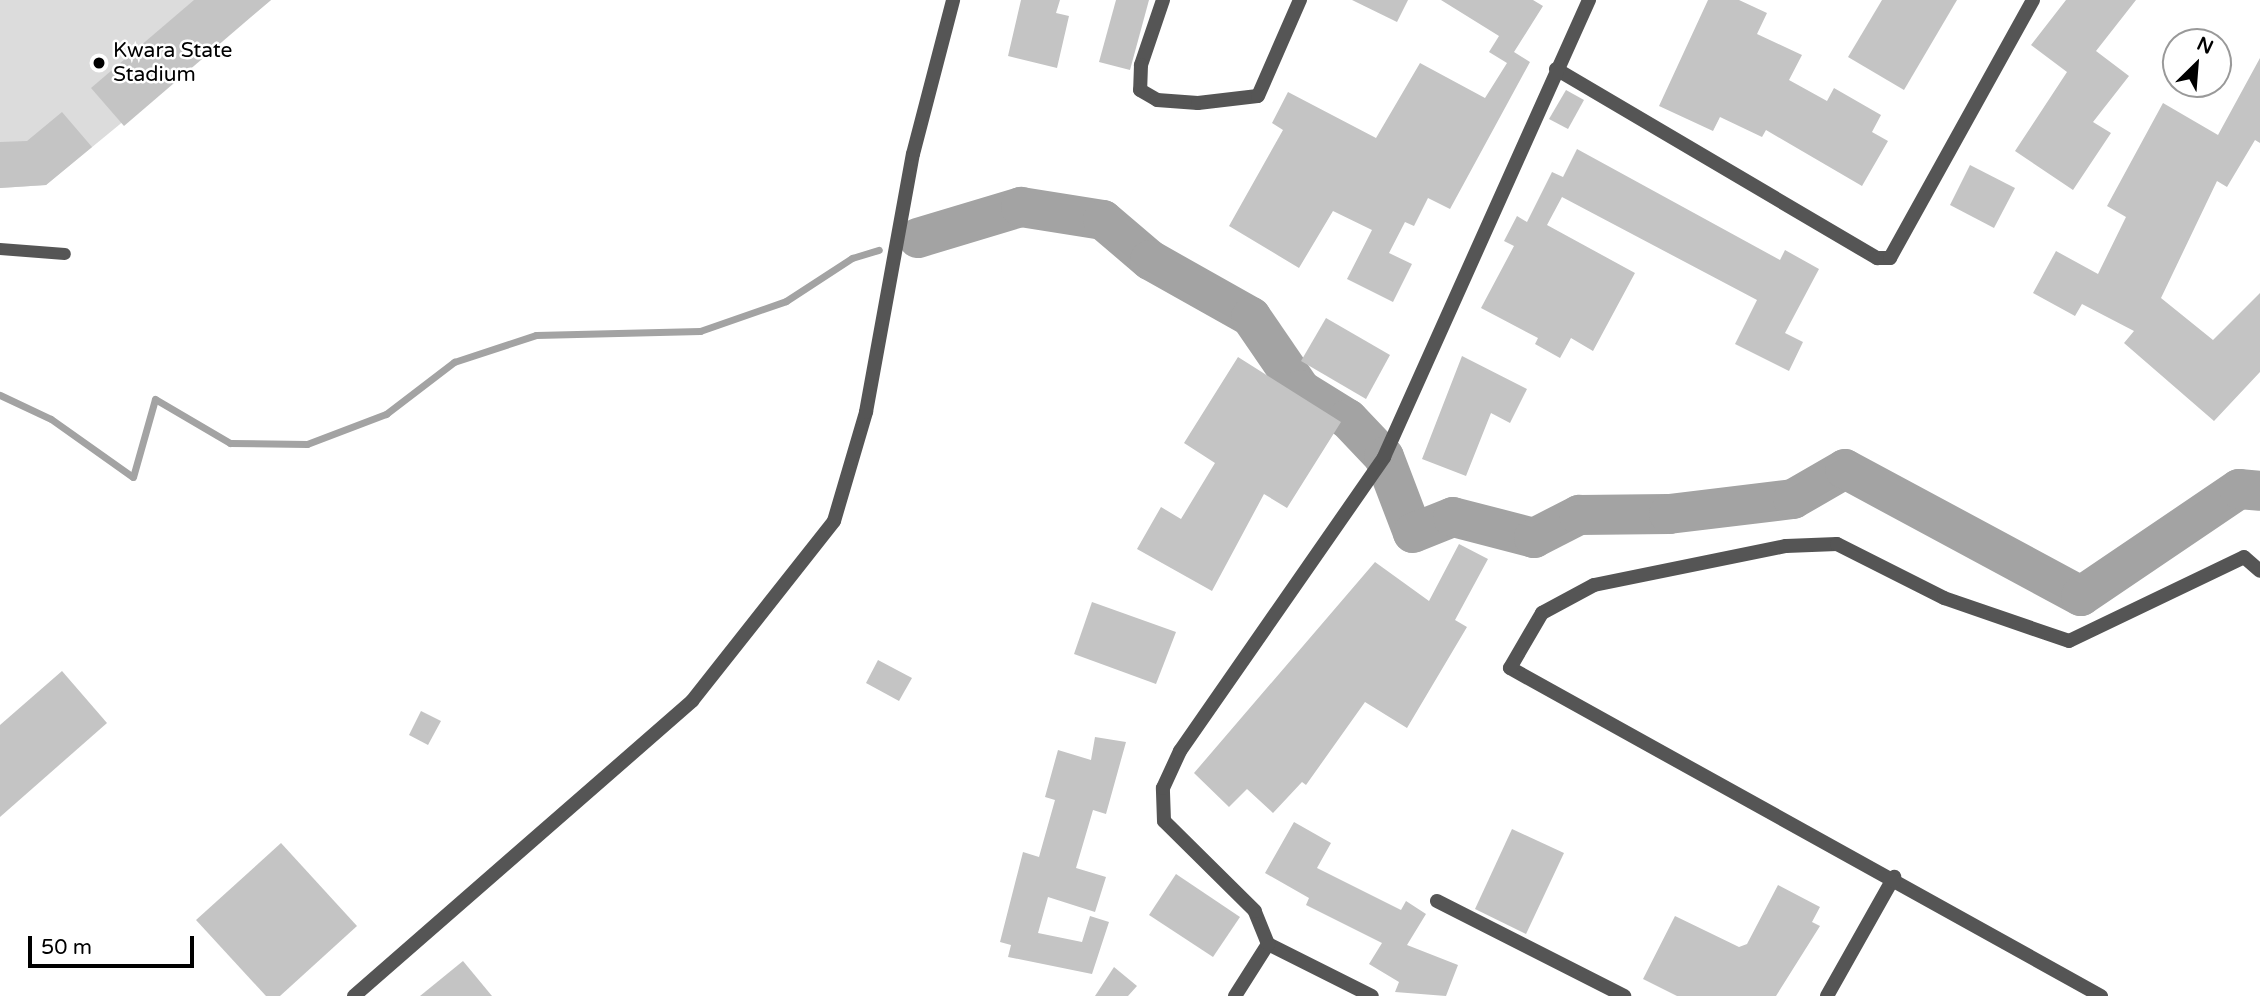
<!DOCTYPE html>
<style>
body{margin:0}
#map{position:relative;width:2260px;height:996px;overflow:hidden;background:#fff;font-family:"Varela Round",sans-serif}
div>[style]{position:absolute}
[style*='--x']{left:calc(var(--x)*1px);top:calc(var(--y)*1px);width:calc(var(--w)*1px);rotate:calc(var(--a)*1deg)}
.green>*{inset:0;background:#dcdcdc}
.stream>*{height:7px;margin:-3.5px;padding:0 3.5px;transform-origin:3.5px;border-radius:3.5px;background:#a3a3a3}
.river>*{height:40px;margin:-20px;padding:0 20px;transform-origin:20px;border-radius:20px;background:#a3a3a3}
.building>*{inset:0;background:#c4c4c4}
.lane>*{height:12px;margin:-6px;padding:0 6px;transform-origin:6px;border-radius:6px;background:#555}
.street>*{height:14px;margin:-7px;padding:0 7px;transform-origin:7px;border-radius:7px;background:#555}
.dots>*{width:19px;height:19px;translate:-50% -50%;box-sizing:border-box;border:4px solid #fff;border-radius:50%}
span{translate:-50% -50%;white-space:nowrap;text-align:center;line-height:1.15;-webkit-text-stroke:5px #fff;paint-order:stroke}
.poi-label{font-size:21px;color:#000}
.left{translate:0 -50%;text-align:left}
.north{position:absolute;left:2162px;top:28px;width:70px;height:70px;box-sizing:border-box;background:#fff;border:2px solid #999;border-radius:50%;rotate:25deg;font-size:19px;font-weight:700;line-height:28px;text-align:center;color:#000}
.north::after{content:'';display:block;margin:auto;width:24px;height:32px;background:#000;clip-path:polygon(50% 0,100% 100%,50% 72%,0 100%)}
.scale{position:absolute;left:28px;top:936px;width:166px;height:32px;box-sizing:border-box;border:4px solid #000;border-top:0;padding-left:9px;font-size:21px;line-height:24px;white-space:nowrap;color:#000;-webkit-text-stroke:5px #fff;paint-order:stroke}
</style>
<div id="map">
<div class="green">
<i style="clip-path:polygon(0 0,271px 0,46px 185px,0 188px)"></i>
</div>
<div class="stream">
<i style="--x:0;--y:395;--w:56;--a:25.2"></i>
<i style="--x:51;--y:419;--w:100;--a:35.3"></i>
<i style="--x:133;--y:477;--w:81;--a:-74.2"></i>
<i style="--x:155;--y:399;--w:87;--a:30.4"></i>
<i style="--x:230;--y:443;--w:77;--a:0.7"></i>
<i style="--x:307;--y:444;--w:85;--a:-20.8"></i>
<i style="--x:386;--y:414;--w:86;--a:-37.4"></i>
<i style="--x:454;--y:362;--w:86;--a:-18.2"></i>
<i style="--x:536;--y:335;--w:164;--a:-1.4"></i>
<i style="--x:700;--y:331;--w:91;--a:-19.2"></i>
<i style="--x:786;--y:301;--w:79;--a:-33.1"></i>
<i style="--x:852;--y:258;--w:28;--a:-17"></i>
</div>
<div class="river">
<i style="--x:918;--y:238;--w:108;--a:-16.8"></i>
<i style="--x:1021;--y:207;--w:83;--a:9"></i>
<i style="--x:1103;--y:220;--w:62;--a:40.4"></i>
<i style="--x:1150;--y:260;--w:116;--a:29.4"></i>
<i style="--x:1251;--y:317;--w:88;--a:55.6"></i>
<i style="--x:1301;--y:390;--w:55;--a:31.7"></i>
<i style="--x:1348;--y:419;--w:52;--a:46.5"></i>
<i style="--x:1384;--y:457;--w:81;--a:69.1"></i>
<i style="--x:1413;--y:533;--w:43;--a:-21.8"></i>
<i style="--x:1453;--y:517;--w:84;--a:14.5"></i>
<i style="--x:1534;--y:538;--w:51;--a:-27.1"></i>
<i style="--x:1579;--y:515;--w:90;--a:-0.6"></i>
<i style="--x:1669;--y:514;--w:125;--a:-6.9"></i>
<i style="--x:1793;--y:499;--w:60;--a:-30"></i>
<i style="--x:1845;--y:469;--w:268;--a:28.3"></i>
<i style="--x:2081;--y:596;--w:191;--a:-34.1"></i>
<i style="--x:2239;--y:489;--w:21;--a:5"></i>
</div>
<div class="building">
<i style="clip-path:polygon(194px 0,271px 0,124px 126px,91px 88px)"></i>
<i style="clip-path:polygon(1021px 0,1060px 0,1056px 13px,1069px 16px,1057px 68px,1008px 56px)"></i>
<i style="clip-path:polygon(1116px 0,1149px 0,1130px 70px,1099px 62px)"></i>
<i style="clip-path:polygon(1352px 0,1408px 0,1397px 22px)"></i>
<i style="clip-path:polygon(1441px 0,1533px 0,1543px 6px,1514px 52px,1530px 62px,1450px 209px,1428px 198px,1414px 226px,1405px 222px,1389px 253px,1412px 264px,1393px 302px,1347px 279px,1372px 230px,1333px 211px,1299px 268px,1229px 226px,1283px 130px,1272px 123px,1288px 92px,1376px 138px,1420px 63px,1485px 98px,1507px 63px,1489px 52px,1499px 36px)"></i>
<i style="clip-path:polygon(1708px 0,1739px 0,1767px 13px,1757px 34px,1802px 55px,1789px 80px,1827px 101px,1834px 88px,1881px 115px,1872px 132px,1888px 141px,1862px 186px,1766px 130px,1762px 137px,1720px 117px,1713px 131px,1659px 106px)"></i>
<i style="clip-path:polygon(1882px 0,1957px 0,1904px 90px,1848px 57px)"></i>
<i style="clip-path:polygon(2066px 0,2136px 0,2096px 51px,2129px 76px,2093px 122px,2111px 133px,2073px 190px,2015px 151px,2067px 72px,2031px 45px)"></i>
<i style="clip-path:polygon(2260px 58px,2260px 143px,2255px 140px,2227px 187px,2217px 181px,2161px 298px,2213px 340px,2260px 293px,2260px 372px,2214px 421px,2124px 343px,2134px 331px,2082px 304px,2075px 316px,2033px 293px,2056px 251px,2098px 274px,2126px 217px,2107px 206px,2163px 103px,2218px 135px)"></i>
<i style="clip-path:polygon(1566px 90px,1584px 100px,1568px 129px,1549px 119px)"></i>
<i style="clip-path:polygon(62px 112px,92px 147px,46px 185px,0 188px,0 142px,27px 141px)"></i>
<i style="clip-path:polygon(1577px 149px,1780px 260px,1785px 250px,1819px 269px,1785px 333px,1803px 342px,1789px 371px,1735px 344px,1757px 300px,1562px 197px,1547px 225px,1635px 273px,1593px 351px,1571px 338px,1560px 358px,1535px 344px,1538px 338px,1481px 308px,1514px 246px,1504px 241px,1517px 216px,1527px 222px,1552px 172px,1563px 177px)"></i>
<i style="clip-path:polygon(1970px 165px,2015px 188px,1994px 228px,1950px 205px)"></i>
<i style="clip-path:polygon(1326px 318px,1390px 355px,1366px 399px,1301px 361px)"></i>
<i style="clip-path:polygon(1462px 356px,1527px 389px,1510px 423px,1491px 413px,1466px 476px,1422px 459px)"></i>
<i style="clip-path:polygon(1238px 357px,1341px 422px,1287px 508px,1264px 494px,1212px 591px,1137px 549px,1161px 507px,1181px 519px,1215px 463px,1184px 443px)"></i>
<i style="clip-path:polygon(1459px 544px,1488px 559px,1455px 620px,1467px 627px,1407px 728px,1365px 702px,1306px 785px,1302px 782px,1273px 813px,1247px 789px,1229px 807px,1194px 773px,1375px 562px,1429px 601px)"></i>
<i style="clip-path:polygon(1092px 602px,1176px 632px,1156px 684px,1074px 654px)"></i>
<i style="clip-path:polygon(878px 660px,912px 678px,899px 701px,866px 683px)"></i>
<i style="clip-path:polygon(62px 671px,107px 723px,0 817px,0 725px)"></i>
<i style="clip-path:polygon(421px 711px,441px 721px,428px 745px,409px 735px)"></i>
<i style="clip-path:polygon(1095px 737px,1126px 742px,1106px 814px,1093px 810px,1076px 868px,1106px 877px,1095px 912px,1048px 897px,1038px 933px,1082px 942px,1090px 916px,1109px 922px,1092px 974px,1008px 957px,1011px 945px,1000px 942px,1023px 852px,1039px 857px,1055px 800px,1045px 797px,1058px 750px,1091px 760px)"></i>
<i style="clip-path:polygon(1294px 822px,1331px 843px,1317px 868px,1401px 910px,1406px 901px,1426px 914px,1407px 945px,1458px 965px,1446px 996px,1395px 992px,1399px 982px,1369px 964px,1382px 943px,1306px 905px,1309px 898px,1265px 873px)"></i>
<i style="clip-path:polygon(1512px 829px,1564px 853px,1526px 934px,1475px 909px)"></i>
<i style="clip-path:polygon(281px 843px,357px 926px,280px 996px,266px 996px,196px 920px)"></i>
<i style="clip-path:polygon(1176px 874px,1240px 917px,1213px 957px,1149px 915px)"></i>
<i style="clip-path:polygon(1778px 885px,1820px 907px,1812px 922px,1820px 926px,1776px 996px,1677px 996px,1643px 979px,1675px 916px,1739px 947px,1747px 944px)"></i>
<i style="clip-path:polygon(463px 961px,492px 996px,420px 996px)"></i>
<i style="clip-path:polygon(1114px 967px,1137px 986px,1128px 996px,1095px 996px)"></i>
</div>
<div class="lane">
<i style="--x:0;--y:249;--w:65;--a:4.4"></i>
</div>
<div class="street">
<i style="--x:1163;--y:0;--w:69;--a:108.7"></i>
<i style="--x:1141;--y:65;--w:25;--a:92"></i>
<i style="--x:1140;--y:90;--w:20;--a:30"></i>
<i style="--x:1157;--y:100;--w:41;--a:4.2"></i>
<i style="--x:1198;--y:103;--w:60;--a:-6.7"></i>
<i style="--x:1258;--y:96;--w:105;--a:-66.4"></i>
<i style="--x:1556;--y:69;--w:373;--a:30.5"></i>
<i style="--x:1877;--y:258;--w:13;--a:0"></i>
<i style="--x:1890;--y:258;--w:295;--a:-61"></i>
<i style="--x:1437;--y:901;--w:210;--a:26.9"></i>
<i style="--x:1268;--y:944;--w:116;--a:26.6"></i>
<i style="--x:354;--y:996;--w:449;--a:-41.1"></i>
<i style="--x:692;--y:701;--w:229;--a:-51.7"></i>
<i style="--x:834;--y:521;--w:114;--a:-73.6"></i>
<i style="--x:866;--y:412;--w:262;--a:-79.7"></i>
<i style="--x:913;--y:154;--w:159;--a:-75.4"></i>
<i style="--x:1235;--y:996;--w:62;--a:-57.6"></i>
<i style="--x:1268;--y:944;--w:35;--a:-112"></i>
<i style="--x:1255;--y:911;--w:128;--a:-135.3"></i>
<i style="--x:1164;--y:821;--w:33;--a:-92"></i>
<i style="--x:1163;--y:788;--w:41;--a:-65.3"></i>
<i style="--x:1180;--y:751;--w:358;--a:-55.2"></i>
<i style="--x:1384;--y:457;--w:501;--a:-65.84"></i>
<i style="--x:1827;--y:996;--w:137;--a:-60.6"></i>
<i style="--x:2101;--y:996;--w:676;--a:-150.97"></i>
<i style="--x:1510;--y:668;--w:64;--a:-59.8"></i>
<i style="--x:1542;--y:613;--w:59;--a:-28.3"></i>
<i style="--x:1594;--y:585;--w:196;--a:-11.5"></i>
<i style="--x:1786;--y:546;--w:51;--a:-2.2"></i>
<i style="--x:1837;--y:544;--w:120;--a:26.8"></i>
<i style="--x:1944;--y:598;--w:132;--a:19"></i>
<i style="--x:2069;--y:641;--w:194;--a:-25.6"></i>
<i style="--x:2244;--y:557;--w:21;--a:41"></i>
</div>
<div class="dots">
<i style="left:99px;top:63px;background:#000"></i>
</div>
<div class="poi-label">
<span class="left" style="left:113px;top:63px">Kwara State<br>Stadium</span>
</div>
<div class="north">N</div>
<div class="scale">50 m</div>
</div>
